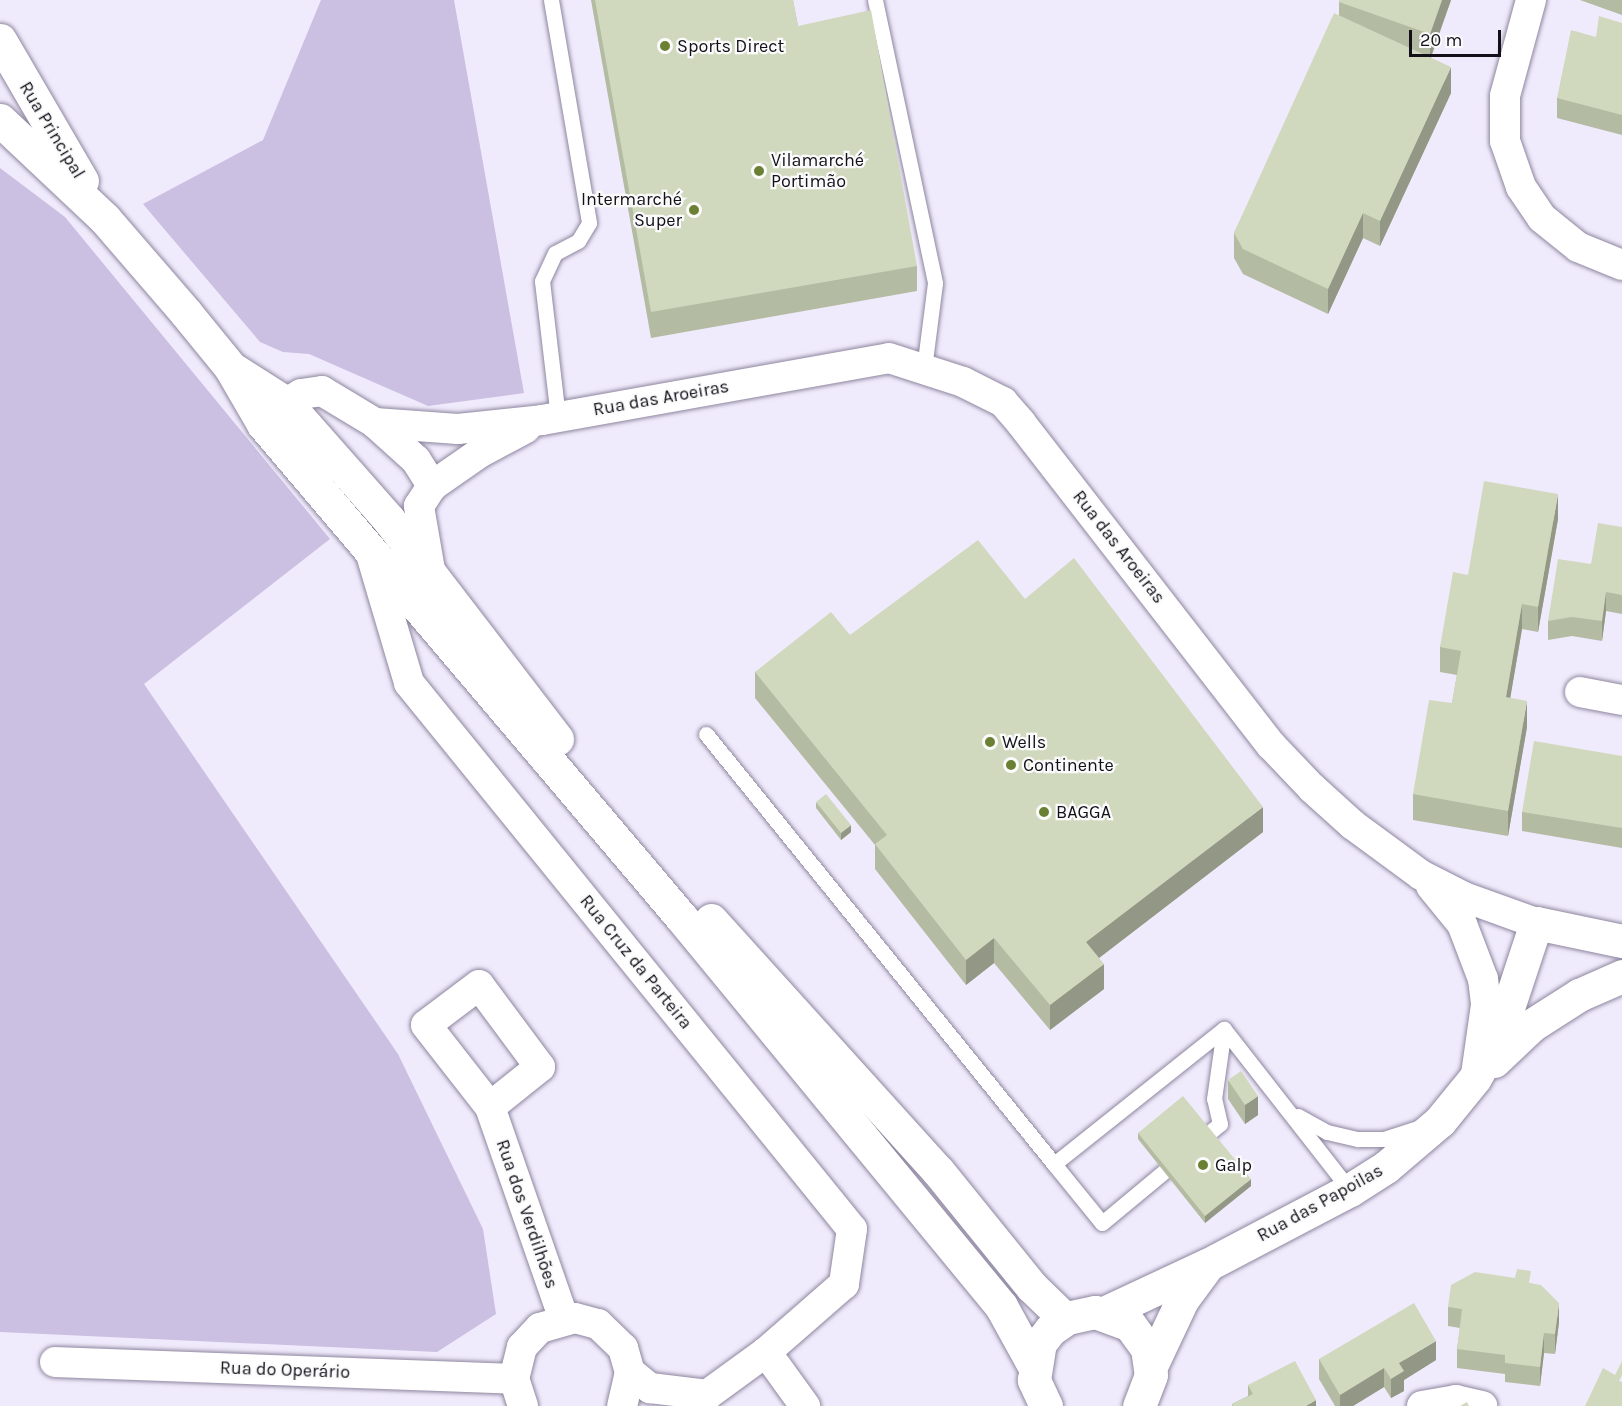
<!DOCTYPE html>
<meta charset="utf-8">
<style>
body{margin:0}
#map{position:relative;width:1622px;height:1406px;overflow:hidden;background:#f0ebfc;font-family:Karla,sans-serif}
div>[style]{position:absolute}
[style*='--x']{left:calc(var(--x)*1px);top:calc(var(--y)*1px);width:calc(var(--w)*1px);rotate:calc(var(--a)*1deg)}
.green>*{inset:0;background:#cbbfe2}
.roads{filter:drop-shadow(0 0 2px #8e869f) drop-shadow(0 0 2px #8e869f)}
.lane>*{height:15px;margin:-7.5px;padding:0 7.5px;transform-origin:7.5px;border-radius:7.5px;background:#fff}
.street>*{height:30px;margin:-15px;padding:0 15px;transform-origin:15px;border-radius:15px;background:#fff}
.secondary>*{height:33px;margin:-16.5px;padding:0 16.5px;transform-origin:16.5px;border-radius:16.5px;background:#fff}
.wall>*{inset:0;background:#b3bba3}
.shaded-wall>*{inset:0;background:#929885}
.building>*{inset:0;background:#d0d9be}
.dots>*{width:16px;height:16px;translate:-50% -50%;box-sizing:border-box;border:3px solid #fbfbfb;border-radius:50%}
span{translate:-50% -50%;white-space:nowrap;text-align:center;line-height:1.15;-webkit-text-stroke:4.5px #fbfbfb;paint-order:stroke}
.poi-label{font-size:18px;color:#131019}
.left{translate:0 -50%;text-align:left}
.right{translate:-100% -50%;text-align:right}
.street-label{font-size:18px;color:#131019}
.scale{position:absolute;left:1409px;top:30px;width:92px;height:27px;box-sizing:border-box;border:3px solid #131019;border-top:0;padding-left:8px;font-size:18px;line-height:21px;white-space:nowrap;color:#131019;-webkit-text-stroke:4px #fbfbfb;paint-order:stroke}
</style>
<div id="map">
<div class="green">
<i style="clip-path:polygon(321px 0,454px 0,524px 393px,428px 406px,309px 354px,283px 352px,260px 342px,143px 204px,263px 140px)"></i>
<i style="clip-path:polygon(0 168px,65px 217px,330px 539px,144px 684px,398px 1054px,483px 1229px,496px 1314px,437px 1352px,0 1332px)"></i>
</div>
<div class="roads">
<div class="lane">
<i style="--x:551;--y:0;--w:226;--a:80.3"></i>
<i style="--x:589;--y:223;--w:21;--a:121"></i>
<i style="--x:578;--y:241;--w:26;--a:152"></i>
<i style="--x:555;--y:253;--w:31;--a:115"></i>
<i style="--x:542;--y:281;--w:137;--a:83.3"></i>
<i style="--x:875;--y:0;--w:289;--a:78"></i>
<i style="--x:935;--y:283;--w:87;--a:97.3"></i>
<i style="--x:706;--y:734;--w:553;--a:51.02"></i>
<i style="--x:1054;--y:1164;--w:217;--a:-38.5"></i>
<i style="--x:1224;--y:1029;--w:204;--a:52"></i>
<i style="--x:1298;--y:1116;--w:33;--a:29"></i>
<i style="--x:1327;--y:1132;--w:32;--a:13"></i>
<i style="--x:1358;--y:1139;--w:26;--a:0"></i>
<i style="--x:1384;--y:1139;--w:35;--a:-18"></i>
<i style="--x:1197;--y:1143;--w:30;--a:-40"></i>
<i style="--x:1220;--y:1124;--w:26;--a:-103"></i>
<i style="--x:1214;--y:1099;--w:71;--a:-81.9"></i>
<i style="--x:1054;--y:1164;--w:76;--a:50.9"></i>
<i style="--x:1102;--y:1223;--w:100;--a:-39.7"></i>
</div>
<div class="street">
<i style="--x:1531;--y:0;--w:99;--a:105.2"></i>
<i style="--x:1505;--y:96;--w:45;--a:90"></i>
<i style="--x:1505;--y:141;--w:49;--a:70.8"></i>
<i style="--x:1521;--y:187;--w:37;--a:56"></i>
<i style="--x:1542;--y:218;--w:46;--a:38.9"></i>
<i style="--x:1578;--y:247;--w:48;--a:22.2"></i>
<i style="--x:375;--y:423;--w:83;--a:4.1"></i>
<i style="--x:458;--y:429;--w:84;--a:-6.1"></i>
<i style="--x:542;--y:420;--w:352;--a:-10.1"></i>
<i style="--x:889;--y:358;--w:78;--a:18"></i>
<i style="--x:963;--y:382;--w:45;--a:26.6"></i>
<i style="--x:1003;--y:402;--w:28;--a:49"></i>
<i style="--x:1021;--y:423;--w:408;--a:52.2"></i>
<i style="--x:1271;--y:745;--w:59;--a:46.4"></i>
<i style="--x:1312;--y:788;--w:55;--a:42.1"></i>
<i style="--x:1353;--y:825;--w:84;--a:36.3"></i>
<i style="--x:1421;--y:875;--w:48;--a:27.1"></i>
<i style="--x:1464;--y:897;--w:77;--a:19.9"></i>
<i style="--x:277;--y:426;--w:25;--a:-69"></i>
<i style="--x:286;--y:403;--w:17;--a:-31"></i>
<i style="--x:301;--y:394;--w:21;--a:-8"></i>
<i style="--x:322;--y:391;--w:62;--a:31.1"></i>
<i style="--x:375;--y:423;--w:55;--a:42.1"></i>
<i style="--x:416;--y:460;--w:31;--a:58"></i>
<i style="--x:370;--y:551;--w:138;--a:73.5"></i>
<i style="--x:409;--y:683;--w:703;--a:50.95"></i>
<i style="--x:852;--y:1229;--w:56;--a:98.3"></i>
<i style="--x:844;--y:1284;--w:103;--a:138.9"></i>
<i style="--x:766;--y:1352;--w:92;--a:143.9"></i>
<i style="--x:430;--y:570;--w:65;--a:-99.8"></i>
<i style="--x:419;--y:506;--w:24;--a:-57"></i>
<i style="--x:432;--y:486;--w:60;--a:-34.8"></i>
<i style="--x:481;--y:452;--w:51;--a:-28.1"></i>
<i style="--x:1580;--y:692;--w:43;--a:10.8"></i>
<i style="--x:1431;--y:886;--w:49;--a:50.8"></i>
<i style="--x:1462;--y:924;--w:59;--a:69.1"></i>
<i style="--x:1483;--y:979;--w:26;--a:83"></i>
<i style="--x:1486;--y:1005;--w:70;--a:98.2"></i>
<i style="--x:490;--y:1107;--w:64;--a:-38.7"></i>
<i style="--x:540;--y:1067;--w:102;--a:-126.6"></i>
<i style="--x:479;--y:985;--w:66;--a:143"></i>
<i style="--x:426;--y:1025;--w:104;--a:52"></i>
<i style="--x:490;--y:1107;--w:225;--a:70.8"></i>
<i style="--x:766;--y:1352;--w:67;--a:54.2"></i>
<i style="--x:55;--y:1362;--w:459;--a:2.1"></i>
<i style="--x:630;--y:1372;--w:26;--a:39"></i>
<i style="--x:650;--y:1388;--w:58;--a:6.9"></i>
<i style="--x:523;--y:1406;--w:28;--a:-108"></i>
<i style="--x:514;--y:1379;--w:33;--a:-76"></i>
<i style="--x:522;--y:1347;--w:26;--a:-47"></i>
<i style="--x:540;--y:1328;--w:36;--a:-16"></i>
<i style="--x:575;--y:1318;--w:24;--a:15"></i>
<i style="--x:598;--y:1324;--w:35;--a:44"></i>
<i style="--x:623;--y:1348;--w:25;--a:74"></i>
<i style="--x:630;--y:1372;--w:35;--a:103"></i>
<i style="--x:1422;--y:1406;--w:35;--a:-10"></i>
<i style="--x:1456;--y:1400;--w:27;--a:13"></i>
</div>
<div class="secondary">
<i style="--x:0;--y:40;--w:163;--a:59.8"></i>
<i style="--x:0;--y:120;--w:144;--a:43.3"></i>
<i style="--x:105;--y:219;--w:124;--a:49.2"></i>
<i style="--x:186;--y:313;--w:70;--a:50.8"></i>
<i style="--x:230;--y:367;--w:66;--a:59.9"></i>
<i style="--x:263;--y:424;--w:646;--a:49.71"></i>
<i style="--x:681;--y:917;--w:504;--a:50.56"></i>
<i style="--x:1001;--y:1306;--w:68;--a:61.2"></i>
<i style="--x:234;--y:370;--w:62;--a:32.4"></i>
<i style="--x:286;--y:403;--w:156;--a:48.6"></i>
<i style="--x:389;--y:520;--w:276;--a:52.5"></i>
<i style="--x:711;--y:920;--w:338;--a:47.9"></i>
<i style="--x:938;--y:1171;--w:149;--a:51"></i>
<i style="--x:1032;--y:1287;--w:46;--a:44.1"></i>
<i style="--x:1494;--y:1061;--w:52;--a:-43.5"></i>
<i style="--x:1532;--y:1025;--w:56;--a:-32.6"></i>
<i style="--x:1579;--y:995;--w:47;--a:-23.8"></i>
<i style="--x:1104;--y:1313;--w:114;--a:-25"></i>
<i style="--x:1207;--y:1265;--w:161;--a:-27.7"></i>
<i style="--x:1350;--y:1190;--w:43;--a:-32.6"></i>
<i style="--x:1386;--y:1167;--w:71;--a:-40.4"></i>
<i style="--x:1440;--y:1121;--w:55;--a:-50.9"></i>
<i style="--x:1475;--y:1078;--w:49;--a:-60.8"></i>
<i style="--x:1499;--y:1035;--w:118;--a:-71.7"></i>
<i style="--x:1536;--y:923;--w:88;--a:11.8"></i>
<i style="--x:1151;--y:1366;--w:73;--a:-64.8"></i>
<i style="--x:1182;--y:1300;--w:42;--a:-53.7"></i>
<i style="--x:1046;--y:1406;--w:29;--a:-115"></i>
<i style="--x:1034;--y:1380;--w:37;--a:-81"></i>
<i style="--x:1040;--y:1343;--w:16;--a:-52"></i>
<i style="--x:1050;--y:1330;--w:21;--a:-35"></i>
<i style="--x:1067;--y:1318;--w:29;--a:-12"></i>
<i style="--x:1095;--y:1312;--w:37;--a:20"></i>
<i style="--x:1130;--y:1325;--w:29;--a:54"></i>
<i style="--x:1147;--y:1348;--w:27;--a:82"></i>
<i style="--x:1151;--y:1375;--w:33;--a:111"></i>
</div>
</div>
<div class="wall">
<i style="clip-path:polygon(591px 0,793px 0,798px 26px,917px 266px,917px 291px,651px 338px)"></i>
<i style="clip-path:polygon(1339px 0,1451px 0,1431px 58px,1451px 93px,1380px 246px,1363px 238px,1328px 314px,1243px 274px,1234px 258px,1234px 233px,1339px 15px)"></i>
<i style="clip-path:polygon(1580px 0,1622px 0,1622px 15px)"></i>
<i style="clip-path:polygon(1622px 23px,1622px 135px,1557px 118px,1557px 98px,1596px 37px)"></i>
<i style="clip-path:polygon(1558px 519px,1538px 632px,1522px 629px,1510px 698px,1527px 727px,1508px 836px,1413px 820px,1413px 794px,1452px 703px,1457px 675px,1440px 672px,1440px 647px,1468px 575px)"></i>
<i style="clip-path:polygon(1622px 527px,1622px 614px,1606px 611px,1602px 641px,1572px 636px,1548px 640px,1548px 621px,1591px 564px)"></i>
<i style="clip-path:polygon(1025px 599px,1263px 832px,1099px 958px,1104px 989px,1050px 1030px,994px 963px,966px 985px,875px 869px,875px 845px,755px 698px,755px 672px,850px 635px)"></i>
<i style="clip-path:polygon(1622px 756px,1622px 848px,1522px 831px,1522px 812px)"></i>
<i style="clip-path:polygon(816px 802px,851px 832px,841px 840px,816px 808px)"></i>
<i style="clip-path:polygon(1228px 1080px,1258px 1115px,1245px 1124px,1228px 1099px)"></i>
<i style="clip-path:polygon(1138px 1133px,1251px 1186px,1205px 1223px,1138px 1139px)"></i>
<i style="clip-path:polygon(1531px 1283px,1559px 1322px,1555px 1354px,1544px 1353px,1540px 1386px,1505px 1382px,1505px 1374px,1457px 1368px,1457px 1349px,1460px 1328px,1448px 1326px,1448px 1307px)"></i>
<i style="clip-path:polygon(1319px 1359px,1436px 1360px,1404px 1380px,1404px 1391px,1391px 1398px,1384px 1387px,1353px 1406px,1335px 1406px,1319px 1379px)"></i>
<i style="clip-path:polygon(1248px 1385px,1316px 1406px,1232px 1406px,1232px 1404px,1248px 1396px)"></i>
</div>
<div class="shaded-wall">
<i style="clip-path:polygon(1442px 0,1451px 0,1430px 59px,1430px 34px)"></i>
<i style="clip-path:polygon(1451px 67px,1451px 93px,1380px 246px,1380px 221px)"></i>
<i style="clip-path:polygon(1363px 213px,1363px 238px,1328px 314px,1328px 289px)"></i>
<i style="clip-path:polygon(1558px 494px,1558px 519px,1538px 632px,1538px 607px)"></i>
<i style="clip-path:polygon(1606px 592px,1606px 611px,1602px 641px,1602px 621px)"></i>
<i style="clip-path:polygon(1522px 604px,1522px 629px,1506px 723px,1506px 697px)"></i>
<i style="clip-path:polygon(1527px 701px,1527px 727px,1508px 836px,1508px 811px)"></i>
<i style="clip-path:polygon(1263px 807px,1263px 832px,1086px 968px,1086px 942px)"></i>
<i style="clip-path:polygon(851px 825px,851px 832px,841px 840px,841px 833px)"></i>
<i style="clip-path:polygon(994px 938px,994px 963px,966px 985px,966px 960px)"></i>
<i style="clip-path:polygon(1104px 964px,1104px 989px,1050px 1030px,1050px 1005px)"></i>
<i style="clip-path:polygon(1258px 1096px,1258px 1115px,1245px 1124px,1245px 1105px)"></i>
<i style="clip-path:polygon(1251px 1179px,1251px 1186px,1205px 1223px,1205px 1216px)"></i>
<i style="clip-path:polygon(1559px 1303px,1559px 1322px,1555px 1354px,1555px 1334px)"></i>
<i style="clip-path:polygon(1544px 1333px,1544px 1353px,1540px 1386px,1540px 1367px)"></i>
<i style="clip-path:polygon(1436px 1341px,1436px 1360px,1404px 1380px,1404px 1391px,1391px 1398px,1391px 1379px,1399px 1363px)"></i>
<i style="clip-path:polygon(1384px 1368px,1384px 1387px,1353px 1406px,1340px 1406px,1340px 1395px)"></i>
<i style="clip-path:polygon(1316px 1400px,1316px 1406px,1306px 1406px)"></i>
</div>
<div class="building">
<i style="clip-path:polygon(595px 0,793px 0,798px 26px,871px 10px,917px 266px,651px 312px)"></i>
<i style="clip-path:polygon(1339px 0,1442px 0,1430px 34px,1339px 2px)"></i>
<i style="clip-path:polygon(1334px 13px,1451px 67px,1380px 221px,1363px 213px,1328px 289px,1243px 249px,1234px 233px)"></i>
<i style="clip-path:polygon(1599px 16px,1622px 23px,1622px 115px,1557px 98px,1571px 30px,1596px 37px)"></i>
<i style="clip-path:polygon(1484px 481px,1558px 494px,1538px 607px,1522px 604px,1506px 697px,1527px 701px,1508px 811px,1413px 794px,1429px 700px,1452px 703px,1461px 651px,1440px 647px,1453px 572px,1468px 575px)"></i>
<i style="clip-path:polygon(1598px 523px,1622px 527px,1622px 595px,1606px 592px,1602px 621px,1572px 617px,1548px 621px,1558px 559px,1591px 564px)"></i>
<i style="clip-path:polygon(978px 540px,1025px 599px,1074px 558px,1263px 807px,1086px 942px,1104px 964px,1050px 1005px,994px 938px,966px 960px,875px 844px,887px 835px,755px 672px,831px 612px,850px 635px)"></i>
<i style="clip-path:polygon(1534px 741px,1622px 756px,1622px 828px,1522px 812px)"></i>
<i style="clip-path:polygon(826px 794px,851px 825px,841px 833px,816px 802px)"></i>
<i style="clip-path:polygon(1241px 1071px,1258px 1096px,1245px 1105px,1228px 1080px)"></i>
<i style="clip-path:polygon(1183px 1096px,1251px 1179px,1205px 1216px,1138px 1133px)"></i>
<i style="clip-path:polygon(1517px 1269px,1531px 1271px,1529px 1283px,1541px 1285px,1559px 1303px,1555px 1334px,1544px 1333px,1540px 1367px,1505px 1363px,1505px 1355px,1457px 1349px,1462px 1309px,1448px 1307px,1451px 1285px,1475px 1272px,1515px 1278px)"></i>
<i style="clip-path:polygon(1414px 1303px,1436px 1341px,1399px 1363px,1404px 1371px,1391px 1379px,1384px 1368px,1340px 1395px,1319px 1359px)"></i>
<i style="clip-path:polygon(1295px 1361px,1316px 1400px,1306px 1406px,1233px 1406px,1232px 1404px,1253px 1394px,1248px 1385px)"></i>
<i style="clip-path:polygon(1622px 1361px,1622px 1375px,1619px 1381px,1622px 1382px,1622px 1406px,1585px 1406px,1603px 1368px,1615px 1375px)"></i>
<i style="clip-path:polygon(1467px 1402px,1469px 1406px,1460px 1406px)"></i>
</div>
<div class="dots">
<i style="left:665px;top:46px;background:#6a8133"></i>
<i style="left:759px;top:171px;background:#6a8133"></i>
<i style="left:694px;top:210px;background:#6a8133"></i>
<i style="left:990px;top:742px;background:#6a8133"></i>
<i style="left:1011px;top:765px;background:#6a8133"></i>
<i style="left:1044px;top:812px;background:#6a8133"></i>
<i style="left:1203px;top:1165px;background:#6a8133"></i>
</div>
<div class="poi-label">
<span class="left" style="left:677px;top:46px">Sports Direct</span>
<span class="left" style="left:771px;top:171px">Vilamarché<br>Portimão</span>
<span class="right" style="left:682px;top:210px">Intermarché<br>Super</span>
<span class="left" style="left:1002px;top:742px">Wells</span>
<span class="left" style="left:1023px;top:765px">Continente</span>
<span class="left" style="left:1056px;top:812px">BAGGA</span>
<span class="left" style="left:1215px;top:1165px">Galp</span>
</div>
<div class="street-label">
<span style="left:52px;top:130px;rotate:59deg">Rua Principal</span>
<span style="left:661px;top:398px;rotate:-10deg">Rua das Aroeiras</span>
<span style="left:1119px;top:547px;rotate:52deg">Rua das Aroeiras</span>
<span style="left:636px;top:962px;rotate:51deg">Rua Cruz da Parteira</span>
<span style="left:1320px;top:1203px;rotate:-29deg">Rua das Papoilas</span>
<span style="left:527px;top:1214px;rotate:71deg">Rua dos Verdilhões</span>
<span style="left:285px;top:1370px;rotate:2deg">Rua do Operário</span>
</div>
<div class="scale">20 m</div>
</div>
